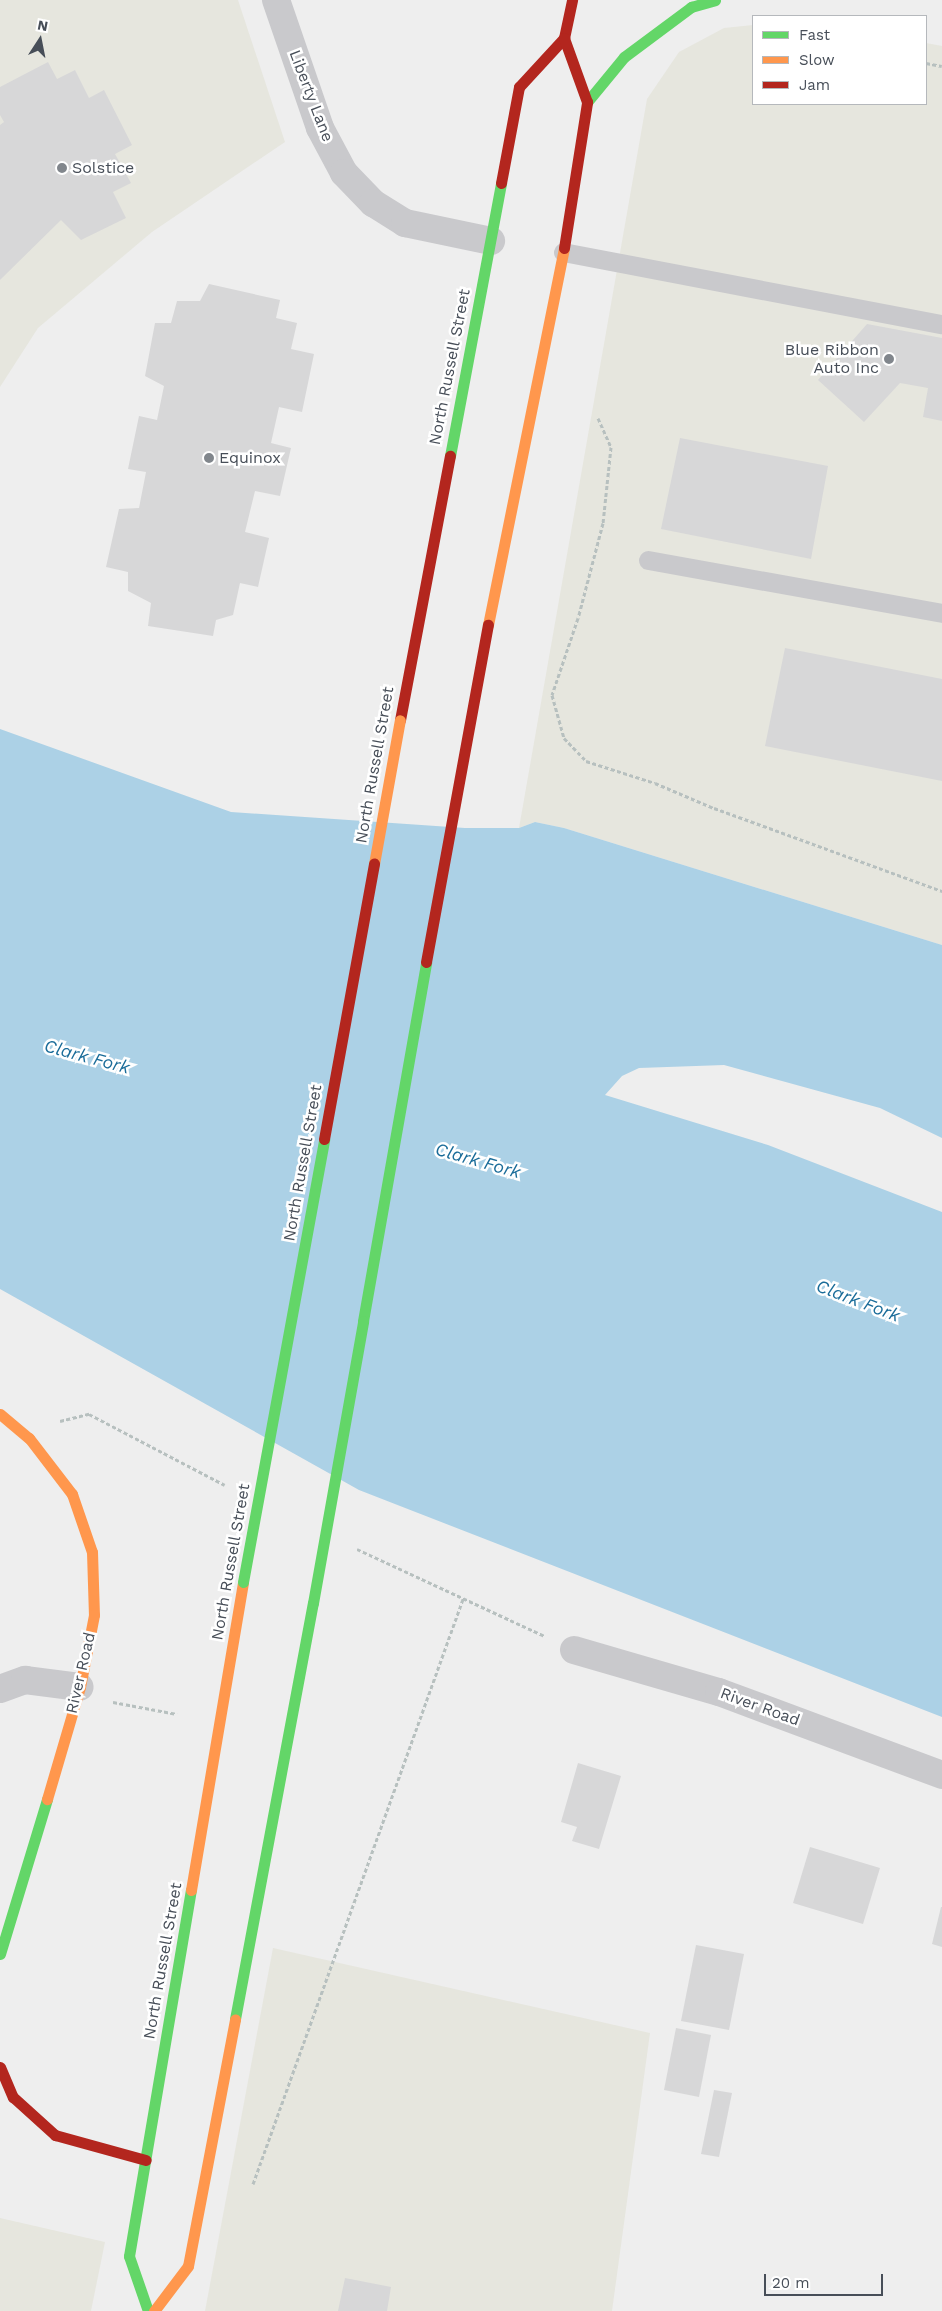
<!DOCTYPE html>
<style>
body{margin:0}
#map{position:relative;width:942px;height:2311px;overflow:hidden;background:#eee;font-family:"Work Sans",sans-serif}
div>[style]{position:absolute}
[style*='--x']{left:calc(var(--x)*1px);top:calc(var(--y)*1px);width:calc(var(--w)*1px);rotate:calc(var(--a)*1deg)}
.commercial>*{inset:0;background:#e6e6de}
.water>*{inset:0;background:#acd1e6}
.building>*{inset:0;background:#d7d7d8}
.path>*{height:3px;margin-top:-1.5px;transform-origin:0;background:repeating-linear-gradient(90deg,#b7c0bf 0 4px,transparent 0 6.5px)}
.lane>*{height:19px;margin:-9.5px;padding:0 9.5px;transform-origin:9.5px;border-radius:9.5px;background:#c9c9cc}
.street>*{height:28px;margin:-14px;padding:0 14px;transform-origin:14px;border-radius:14px;background:#c9c9cc}
.fast>*{height:11px;margin:-5.5px;padding:0 5.5px;transform-origin:5.5px;border-radius:5.5px;background:#63d668}
.slow>*{height:11px;margin:-5.5px;padding:0 5.5px;transform-origin:5.5px;border-radius:5.5px;background:#ff974d}
.jam>*{height:11px;margin:-5.5px;padding:0 5.5px;transform-origin:5.5px;border-radius:5.5px;background:#b3261e}
.fast-bridge>*{height:11px;margin:-5.5px;padding:0 5.5px;transform-origin:5.5px;border-radius:5.5px;background:#63d668}
.slow-bridge>*{height:11px;margin:-5.5px;padding:0 5.5px;transform-origin:5.5px;border-radius:5.5px;background:#ff974d}
.jam-bridge>*{height:11px;margin:-5.5px;padding:0 5.5px;transform-origin:5.5px;border-radius:5.5px;background:#b3261e}
.dots>*{width:14px;height:14px;translate:-50% -50%;box-sizing:border-box;border:2px solid #fff;border-radius:50%}
span{translate:-50% -50%;white-space:nowrap;text-align:center;line-height:1.15;-webkit-text-stroke:5px #fff;paint-order:stroke}
.street-label{font-size:16px;color:#474e58}
.poi-label{font-size:16px;color:#474e58}
.left{translate:0 -50%;text-align:left}
.right{translate:-100% -50%;text-align:right}
.water-label{font-size:18px;color:#1a6c99;font-style:italic}
.legend{position:absolute;left:752px;top:15px;width:175px;height:90px;box-sizing:border-box;background:#fff;border:1px solid #b5b8bc;margin:0;padding:6px 9px;list-style:none;font-size:15px;color:#474e58}
.legend li{display:flex;align-items:center;gap:10px;height:25px}
.legend b{width:25px;border:1px solid #b5b8bc}
.north{position:absolute;left:15px;top:15px;width:50px;height:50px;-webkit-text-stroke:4px #fff;paint-order:stroke;rotate:11deg;font-size:14px;font-weight:700;line-height:20px;text-align:center;color:#474e58}
.north::after{content:'';display:block;margin:auto;width:18px;height:22px;background:#474e58;clip-path:polygon(50% 0,100% 100%,50% 72%,0 100%)}
.scale{position:absolute;left:764px;top:2274px;width:119px;height:22px;box-sizing:border-box;border:2px solid #474e58;border-top:0;padding-left:6px;font-size:15px;line-height:18px;white-space:nowrap;color:#474e58;-webkit-text-stroke:4px #fff;paint-order:stroke}
</style>
<div id="map">
<div class="commercial">
<i style="clip-path:polygon(0 0,238px 0,285px 142px,152px 232px,38px 328px,0 387px)"></i>
<i style="clip-path:polygon(753px 25px,753px 104px,926px 104px,926px 43px,942px 46px,942px 945px,564px 828px,535px 822px,519px 828px,647px 99px,679px 52px,724px 28px)"></i>
<i style="clip-path:polygon(273px 1948px,650px 2033px,612px 2311px,205px 2311px)"></i>
<i style="clip-path:polygon(0 2218px,105px 2242px,91px 2311px,0 2311px)"></i>
</div>
<div class="water">
<i style="clip-path:polygon(0 729px,231px 812px,465px 828px,519px 828px,535px 822px,564px 828px,942px 945px,942px 1138px,880px 1108px,724px 1065px,639px 1068px,622px 1076px,605px 1095px,768px 1145px,942px 1212px,942px 1717px,359px 1490px,0 1289px)"></i>
</div>
<div class="building">
<i style="clip-path:polygon(48px 62px,57px 79px,75px 70px,89px 98px,104px 90px,132px 145px,115px 154px,131px 183px,113px 192px,126px 218px,81px 240px,61px 220px,0 280px,0 125px,4px 122px,0 115px,0 87px)"></i>
<i style="clip-path:polygon(209px 284px,280px 300px,276px 318px,297px 323px,291px 349px,314px 354px,302px 412px,279px 407px,271px 443px,291px 448px,280px 496px,255px 491px,245px 532px,269px 538px,258px 587px,240px 583px,233px 615px,216px 620px,213px 636px,148px 626px,151px 603px,128px 591px,128px 572px,106px 567px,119px 509px,139px 508px,146px 472px,128px 469px,139px 416px,157px 420px,164px 386px,145px 376px,155px 323px,171px 323px,177px 301px,200px 301px)"></i>
<i style="clip-path:polygon(867px 324px,942px 338px,942px 421px,923px 417px,928px 388px,900px 383px,864px 422px,818px 380px)"></i>
<i style="clip-path:polygon(680px 438px,828px 466px,811px 559px,661px 529px)"></i>
<i style="clip-path:polygon(785px 648px,942px 679px,942px 781px,765px 746px)"></i>
<i style="clip-path:polygon(578px 1763px,621px 1776px,599px 1849px,572px 1841px,577px 1827px,561px 1822px)"></i>
<i style="clip-path:polygon(810px 1847px,880px 1868px,863px 1924px,793px 1903px)"></i>
<i style="clip-path:polygon(941px 1907px,942px 1907px,942px 1947px,932px 1944px)"></i>
<i style="clip-path:polygon(696px 1945px,744px 1954px,729px 2030px,681px 2021px)"></i>
<i style="clip-path:polygon(676px 2028px,711px 2035px,699px 2097px,664px 2090px)"></i>
<i style="clip-path:polygon(714px 2090px,732px 2093px,719px 2157px,701px 2154px)"></i>
<i style="clip-path:polygon(345px 2278px,391px 2287px,387px 2311px,338px 2311px)"></i>
</div>
<div class="path">
<i style="--x:926;--y:63;--w:16;--a:11"></i>
<i style="--x:598;--y:418;--w:32;--a:66"></i>
<i style="--x:611;--y:447;--w:76;--a:96"></i>
<i style="--x:603;--y:523;--w:98;--a:104.7"></i>
<i style="--x:578;--y:618;--w:81;--a:108.7"></i>
<i style="--x:552;--y:695;--w:45;--a:74.4"></i>
<i style="--x:564;--y:738;--w:32;--a:46"></i>
<i style="--x:586;--y:761;--w:72;--a:17.7"></i>
<i style="--x:655;--y:783;--w:64;--a:23"></i>
<i style="--x:714;--y:808;--w:243;--a:20"></i>
<i style="--x:60;--y:1421;--w:30;--a:-14"></i>
<i style="--x:89;--y:1414;--w:153;--a:27.6"></i>
<i style="--x:357;--y:1549;--w:206;--a:24.9"></i>
<i style="--x:113;--y:1702;--w:65;--a:10.6"></i>
<i style="--x:253;--y:2184;--w:622;--a:-70.25"></i>
</div>
<div class="lane">
<i style="--x:563;--y:252;--w:386;--a:10.8"></i>
<i style="--x:648;--y:560;--w:299;--a:10.2"></i>
</div>
<div class="street">
<i style="--x:276;--y:0;--w:135;--a:71"></i>
<i style="--x:320;--y:128;--w:51;--a:61.9"></i>
<i style="--x:344;--y:173;--w:42;--a:46"></i>
<i style="--x:373;--y:203;--w:38;--a:32"></i>
<i style="--x:405;--y:223;--w:88;--a:11.8"></i>
<i style="--x:574;--y:1650;--w:151;--a:16.2"></i>
<i style="--x:719;--y:1692;--w:238;--a:20.4"></i>
<i style="--x:0;--y:1689;--w:27;--a:-20"></i>
<i style="--x:25;--y:1680;--w:55;--a:7.3"></i>
</div>
<div class="fast">
<i style="--x:587;--y:102;--w:58;--a:-50.6"></i>
<i style="--x:624;--y:57;--w:84;--a:-36.7"></i>
<i style="--x:691;--y:7;--w:25;--a:-16"></i>
<i style="--x:450;--y:456;--w:278;--a:-79.4"></i>
<i style="--x:363;--y:1321;--w:364;--a:-80"></i>
<i style="--x:0;--y:1954;--w:162;--a:-73.1"></i>
<i style="--x:235;--y:2019;--w:423;--a:-79.4"></i>
<i style="--x:148;--y:2311;--w:58;--a:-109.1"></i>
<i style="--x:129;--y:2256;--w:371;--a:-80.4"></i>
</div>
<div class="slow">
<i style="--x:488;--y:625;--w:385;--a:-78.6"></i>
<i style="--x:0;--y:1414;--w:38;--a:40"></i>
<i style="--x:29;--y:1438;--w:71;--a:52.5"></i>
<i style="--x:72;--y:1494;--w:61;--a:71"></i>
<i style="--x:92;--y:1552;--w:63;--a:88.2"></i>
<i style="--x:94;--y:1615;--w:73;--a:101"></i>
<i style="--x:80;--y:1687;--w:117;--a:106.4"></i>
<i style="--x:191;--y:1890;--w:312;--a:-80.4"></i>
<i style="--x:154;--y:2311;--w:56;--a:-52.9"></i>
<i style="--x:188;--y:2266;--w:251;--a:-79.2"></i>
</div>
<div class="jam">
<i style="--x:501;--y:183;--w:98;--a:-79.4"></i>
<i style="--x:519;--y:87;--w:67;--a:-47.4"></i>
<i style="--x:564;--y:38;--w:39;--a:-78"></i>
<i style="--x:564;--y:248;--w:148;--a:-81"></i>
<i style="--x:587;--y:102;--w:68;--a:-109.8"></i>
<i style="--x:400;--y:720;--w:269;--a:-79.3"></i>
<i style="--x:426;--y:962;--w:343;--a:-79.6"></i>
<i style="--x:0;--y:2067;--w:33;--a:67"></i>
<i style="--x:13;--y:2097;--w:57;--a:42.1"></i>
<i style="--x:55;--y:2135;--w:94;--a:15.4"></i>
</div>
<div class="fast-bridge">
<i style="--x:243;--y:1582;--w:450;--a:-79.6"></i>
<i style="--x:313;--y:1603;--w:286;--a:-79.9"></i>
</div>
<div class="slow-bridge">
<i style="--x:374;--y:864;--w:146;--a:-79.8"></i>
</div>
<div class="jam-bridge">
<i style="--x:324;--y:1139;--w:280;--a:-79.7"></i>
</div>
<div class="dots">
<i style="left:62px;top:168px;background:#81868c"></i>
<i style="left:889px;top:359px;background:#81868c"></i>
<i style="left:209px;top:458px;background:#81868c"></i>
</div>
<div class="street-label">
<span style="left:311px;top:96px;rotate:69deg">Liberty Lane</span>
<span style="left:450px;top:367px;rotate:-79deg">North Russell Street</span>
<span style="left:375px;top:765px;rotate:-80deg">North Russell Street</span>
<span style="left:303px;top:1163px;rotate:-80deg">North Russell Street</span>
<span style="left:231px;top:1562px;rotate:-80deg">North Russell Street</span>
<span style="left:81px;top:1673px;rotate:-77deg">River Road</span>
<span style="left:760px;top:1707px;rotate:20deg">River Road</span>
<span style="left:163px;top:1961px;rotate:-80deg">North Russell Street</span>
</div>
<div class="poi-label">
<span class="left" style="left:72px;top:168px">Solstice</span>
<span class="right" style="left:879px;top:359px">Blue Ribbon<br>Auto Inc</span>
<span class="left" style="left:219px;top:458px">Equinox</span>
</div>
<div class="water-label">
<span style="left:87px;top:1057px;rotate:15deg">Clark Fork</span>
<span style="left:478px;top:1161px;rotate:16deg">Clark Fork</span>
<span style="left:858px;top:1301px;rotate:21deg">Clark Fork</span>
</div>
<ul class="legend">
<li><b style="height:6px;background:#63d668"></b>Fast</li>
<li><b style="height:6px;background:#ff974d"></b>Slow</li>
<li><b style="height:6px;background:#b3261e"></b>Jam</li>
</ul>
<div class="north">N</div>
<div class="scale">20 m</div>
</div>
